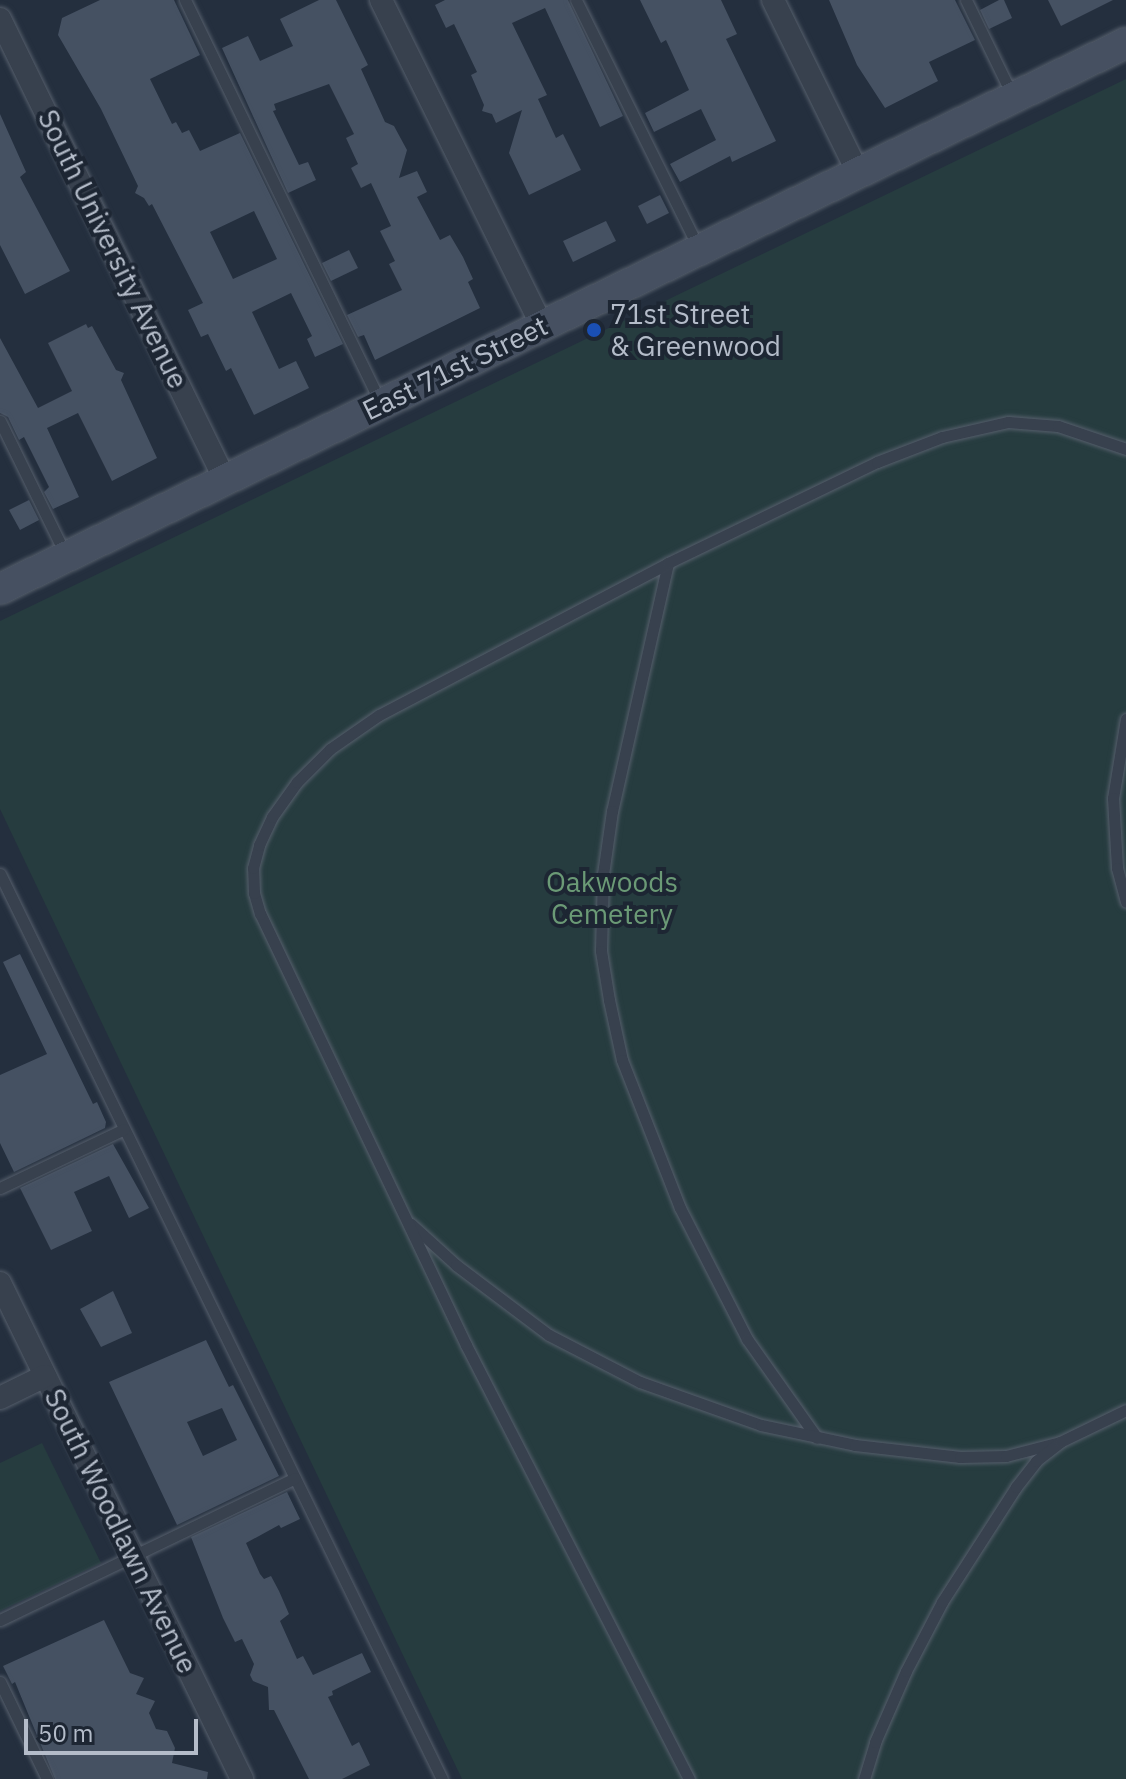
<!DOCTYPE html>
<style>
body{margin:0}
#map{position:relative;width:1126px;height:1779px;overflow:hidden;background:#242f3e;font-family:"IBM Plex Sans",sans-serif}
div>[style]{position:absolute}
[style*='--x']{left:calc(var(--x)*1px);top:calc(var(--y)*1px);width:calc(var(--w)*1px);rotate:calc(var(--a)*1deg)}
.green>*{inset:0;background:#263c3f}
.building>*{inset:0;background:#455162}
.roads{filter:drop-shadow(0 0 2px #565f6c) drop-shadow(0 0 2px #565f6c)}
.service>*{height:11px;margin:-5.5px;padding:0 5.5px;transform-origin:5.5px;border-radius:5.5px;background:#38414e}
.minor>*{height:22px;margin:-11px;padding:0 11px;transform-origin:11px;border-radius:11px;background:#38414e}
.secondary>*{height:30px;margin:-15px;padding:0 15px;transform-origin:15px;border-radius:15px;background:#465061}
.dots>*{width:22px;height:22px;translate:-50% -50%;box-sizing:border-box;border:4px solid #1d2633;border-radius:50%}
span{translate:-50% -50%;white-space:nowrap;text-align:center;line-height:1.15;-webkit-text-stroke:8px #1d2633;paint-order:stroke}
.street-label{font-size:28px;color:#b4bcc9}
.poi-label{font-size:28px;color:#b4bcc9}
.left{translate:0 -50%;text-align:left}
.park-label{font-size:28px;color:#6b9a76}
.scale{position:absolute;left:24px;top:1719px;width:174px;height:36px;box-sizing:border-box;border:4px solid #b4bcc9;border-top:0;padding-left:10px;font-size:24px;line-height:28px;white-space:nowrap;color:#b4bcc9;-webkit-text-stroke:6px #1d2633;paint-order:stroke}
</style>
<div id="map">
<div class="green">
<i style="clip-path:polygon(1126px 79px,1126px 1779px,462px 1779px,0 809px,0 621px)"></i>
<i style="clip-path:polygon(42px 1443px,101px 1563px,0 1611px,0 1463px)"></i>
</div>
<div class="building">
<i style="clip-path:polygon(evenodd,100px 0,174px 0,200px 55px,150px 79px,172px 124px,176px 122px,182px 133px,189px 130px,200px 151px,240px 133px,343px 344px,315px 357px,307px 339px,312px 336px,291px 293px,252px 312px,279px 369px,296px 361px,309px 388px,254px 415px,231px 368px,226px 371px,208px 334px,201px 337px,188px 310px,203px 303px,152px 204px,149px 206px,144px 198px,135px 193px,138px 186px,101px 109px,58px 35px,62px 18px,100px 0,254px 211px,277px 259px,233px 279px,210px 232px,254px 211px)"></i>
<i style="clip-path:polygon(319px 0,336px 0,368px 65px,361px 69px,385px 122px,394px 126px,407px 150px,399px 178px,417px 171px,427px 192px,417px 197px,440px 240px,450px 235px,463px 257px,473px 279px,468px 282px,480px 308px,375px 360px,364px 335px,358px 337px,347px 315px,402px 290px,389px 264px,395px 261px,380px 231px,391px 226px,371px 183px,361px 188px,351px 168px,358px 164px,346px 138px,354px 134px,329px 84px,274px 104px,276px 110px,273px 111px,299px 165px,308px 162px,316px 180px,288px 193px,222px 48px,248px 36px,260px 61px,293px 46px,280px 19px)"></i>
<i style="clip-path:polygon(445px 0,568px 0,623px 116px,600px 127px,545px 8px,512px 23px,547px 95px,538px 99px,556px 138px,563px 134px,581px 170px,529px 195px,509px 153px,522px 110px,496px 123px,492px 114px,482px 111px,484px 105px,471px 75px,477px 72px,454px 24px,446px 28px,435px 5px)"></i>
<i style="clip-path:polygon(640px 0,721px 0,737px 34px,726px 39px,776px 141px,732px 162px,730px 156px,680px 182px,670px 164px,716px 140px,701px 109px,654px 132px,645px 113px,689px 90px,666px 40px,661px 43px)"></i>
<i style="clip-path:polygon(829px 0,955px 0,975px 40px,929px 62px,938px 81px,885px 108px,857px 65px)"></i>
<i style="clip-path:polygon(999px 0,1004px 0,1012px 18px,989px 29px,980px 10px)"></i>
<i style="clip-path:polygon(1048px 0,1113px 0,1061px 26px)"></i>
<i style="clip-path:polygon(0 114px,26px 172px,20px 177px,70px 271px,25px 294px,0 245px)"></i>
<i style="clip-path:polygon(660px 195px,669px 213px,647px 224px,638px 206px)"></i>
<i style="clip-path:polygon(606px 221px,616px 241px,573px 262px,563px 241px)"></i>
<i style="clip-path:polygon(349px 250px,358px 268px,331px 281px,322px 263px)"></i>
<i style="clip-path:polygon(86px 324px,88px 328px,92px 326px,116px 370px,124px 373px,121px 380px,157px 458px,112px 481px,78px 413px,47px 428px,79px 497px,53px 509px,44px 492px,49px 487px,24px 437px,19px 440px,8px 417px,0 413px,0 338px,38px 408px,72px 391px,48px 343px)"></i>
<i style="clip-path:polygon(29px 500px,39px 520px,20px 530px,9px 510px)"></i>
<i style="clip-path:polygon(20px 954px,93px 1104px,97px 1102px,106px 1122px,105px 1128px,14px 1172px,0 1143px,0 1075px,47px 1054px,3px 962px)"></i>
<i style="clip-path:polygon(113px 1144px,149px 1208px,129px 1218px,109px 1176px,74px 1192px,92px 1231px,51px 1250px,20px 1188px)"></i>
<i style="clip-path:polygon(113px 1291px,132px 1333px,101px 1347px,80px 1309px)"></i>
<i style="clip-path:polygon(evenodd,206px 1340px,229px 1387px,233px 1385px,279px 1476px,177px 1525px,109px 1382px,206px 1340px,222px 1408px,237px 1440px,203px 1456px,187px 1422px,222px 1408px)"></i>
<i style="clip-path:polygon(287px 1492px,300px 1519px,281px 1528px,279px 1525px,246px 1543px,260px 1574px,264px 1579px,271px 1576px,279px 1591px,289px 1614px,280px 1621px,297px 1659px,303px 1656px,313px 1675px,362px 1653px,371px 1672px,332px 1691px,333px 1695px,328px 1697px,352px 1746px,359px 1742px,370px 1765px,342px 1779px,309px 1779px,274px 1710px,269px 1710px,268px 1687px,253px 1681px,250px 1675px,254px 1664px,242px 1639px,235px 1642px,223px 1618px,191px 1537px)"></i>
<i style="clip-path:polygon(104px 1620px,130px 1673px,144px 1678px,136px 1694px,155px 1701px,149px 1713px,156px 1729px,167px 1731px,175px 1748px,172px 1763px,208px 1772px,207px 1779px,55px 1779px,15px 1682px,12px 1684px,3px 1666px)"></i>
</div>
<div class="roads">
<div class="service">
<i style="--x:185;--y:0;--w:448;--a:64.1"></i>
<i style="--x:576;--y:0;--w:275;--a:63.7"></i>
<i style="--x:966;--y:0;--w:108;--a:64.1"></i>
<i style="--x:0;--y:421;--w:150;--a:63.9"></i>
<i style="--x:668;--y:563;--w:254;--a:102.7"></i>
<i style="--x:612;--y:811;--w:64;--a:98.1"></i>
<i style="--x:603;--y:874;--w:77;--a:91.5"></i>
<i style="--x:601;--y:951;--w:50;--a:80.7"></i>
<i style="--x:609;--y:1000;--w:61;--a:77.8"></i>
<i style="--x:622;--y:1060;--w:159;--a:68.6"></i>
<i style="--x:680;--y:1208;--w:147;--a:62.9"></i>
<i style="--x:747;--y:1339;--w:121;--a:54.7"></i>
<i style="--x:1126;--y:719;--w:80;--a:99.3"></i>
<i style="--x:1113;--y:798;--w:70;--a:86.7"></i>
<i style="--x:1117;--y:868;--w:35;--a:75"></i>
<i style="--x:0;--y:874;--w:1007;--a:63.97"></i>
<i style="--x:0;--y:1188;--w:137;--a:-25.4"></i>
<i style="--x:411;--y:1224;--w:61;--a:42.3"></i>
<i style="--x:456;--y:1265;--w:116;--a:37"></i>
<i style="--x:549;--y:1335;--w:102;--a:27.3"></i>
<i style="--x:640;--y:1382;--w:128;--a:19.6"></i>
<i style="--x:761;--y:1425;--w:96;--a:12"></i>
<i style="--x:855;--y:1445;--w:106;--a:6.5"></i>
<i style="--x:960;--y:1457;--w:46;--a:-1.2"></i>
<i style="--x:1006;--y:1456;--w:56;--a:-14.5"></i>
<i style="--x:0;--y:1620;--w:327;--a:-25.7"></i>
<i style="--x:0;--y:1682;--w:108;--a:64.1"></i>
<i style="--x:689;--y:1779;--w:488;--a:-117.2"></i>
<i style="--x:466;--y:1345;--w:478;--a:-115.5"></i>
<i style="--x:260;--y:914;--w:22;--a:-106"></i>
<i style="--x:254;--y:893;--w:25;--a:-92"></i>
<i style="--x:253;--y:868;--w:24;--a:-75"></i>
<i style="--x:259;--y:845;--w:31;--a:-65"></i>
<i style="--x:272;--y:817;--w:43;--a:-54.5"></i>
<i style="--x:297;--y:782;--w:47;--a:-45"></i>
<i style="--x:330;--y:749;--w:60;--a:-34.8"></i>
<i style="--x:379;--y:715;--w:327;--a:-27.7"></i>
<i style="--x:668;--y:563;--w:232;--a:-25.8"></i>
<i style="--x:877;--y:462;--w:70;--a:-21"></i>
<i style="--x:942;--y:437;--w:68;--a:-12.8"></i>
<i style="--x:1008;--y:422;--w:50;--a:4.6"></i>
<i style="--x:1058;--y:426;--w:72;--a:18.7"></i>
<i style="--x:864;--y:1779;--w:39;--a:-73"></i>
<i style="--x:875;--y:1742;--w:77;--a:-66.4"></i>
<i style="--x:906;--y:1671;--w:78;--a:-62.4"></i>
<i style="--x:942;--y:1602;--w:137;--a:-57.2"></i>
<i style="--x:1016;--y:1487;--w:33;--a:-52"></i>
<i style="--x:1036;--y:1461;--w:31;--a:-38"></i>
<i style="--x:1060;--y:1442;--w:73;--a:-25.9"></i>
</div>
<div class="minor">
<i style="--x:381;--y:0;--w:364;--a:63.7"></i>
<i style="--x:773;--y:0;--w:193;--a:63.8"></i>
<i style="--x:0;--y:19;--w:513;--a:63.98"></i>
<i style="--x:0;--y:1283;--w:552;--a:63.99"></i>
<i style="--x:0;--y:1398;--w:50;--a:-26.1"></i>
</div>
<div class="secondary">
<i style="--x:0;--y:589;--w:1251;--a:-25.87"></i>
</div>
</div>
<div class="dots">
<i style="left:594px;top:330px;background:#1a4fb4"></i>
</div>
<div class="street-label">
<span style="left:113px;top:249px;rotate:64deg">South University Avenue</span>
<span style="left:455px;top:368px;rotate:-26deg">East 71st Street</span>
<span style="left:121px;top:1531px;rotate:64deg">South Woodlawn Avenue</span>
</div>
<div class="poi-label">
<span class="left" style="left:610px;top:330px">71st Street<br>&amp; Greenwood</span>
</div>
<div class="park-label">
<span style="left:612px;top:898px">Oakwoods<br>Cemetery</span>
</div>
<div class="scale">50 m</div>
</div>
